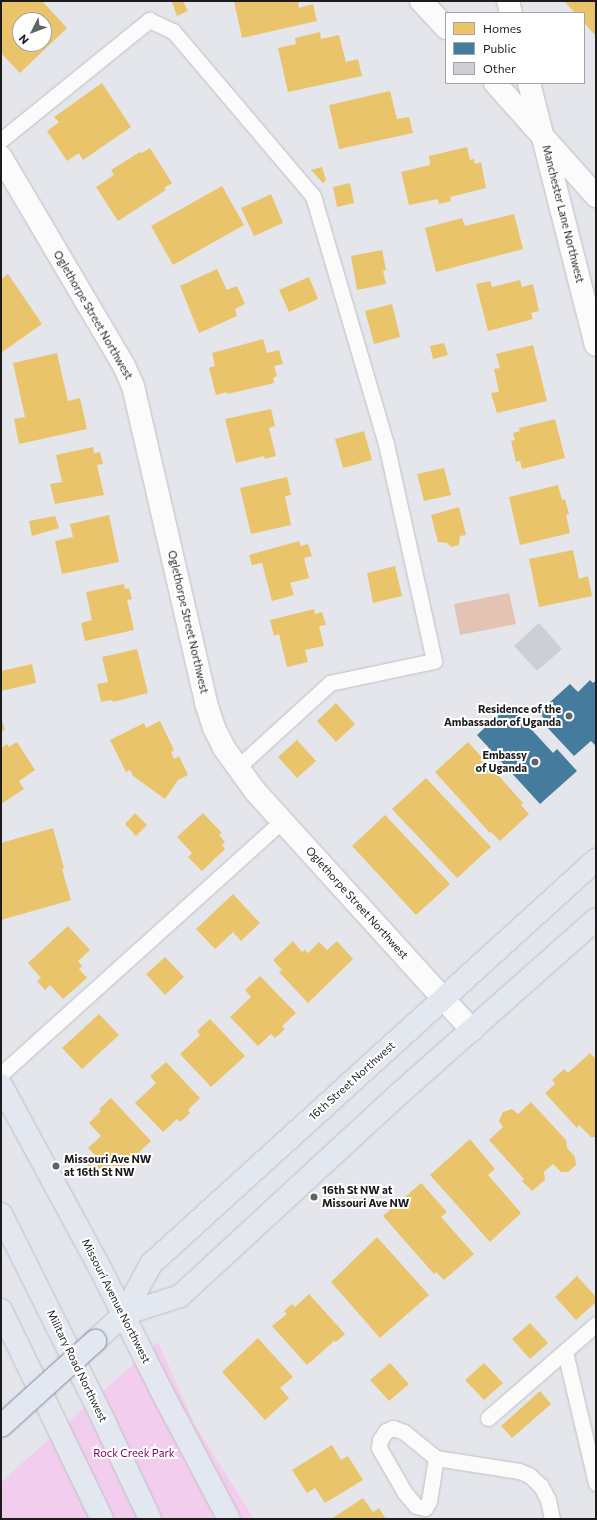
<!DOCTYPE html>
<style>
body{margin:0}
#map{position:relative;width:597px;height:1520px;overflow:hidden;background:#e4e6ec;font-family:Commissioner,sans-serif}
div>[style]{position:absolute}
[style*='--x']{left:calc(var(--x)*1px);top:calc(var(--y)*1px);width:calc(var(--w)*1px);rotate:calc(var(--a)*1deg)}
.park>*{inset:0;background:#f3cdee}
.water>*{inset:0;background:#e3c4b4}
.homes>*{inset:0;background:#e9c46a}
.public>*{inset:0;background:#457b9d}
.building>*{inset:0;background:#cdcfd4}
.roads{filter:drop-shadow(0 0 1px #bfc0c2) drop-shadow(0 0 1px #bfc0c2)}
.service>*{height:15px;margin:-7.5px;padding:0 7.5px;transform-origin:7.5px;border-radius:7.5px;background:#fbfbfc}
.minor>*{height:22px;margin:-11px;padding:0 11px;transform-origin:11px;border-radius:11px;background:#fbfbfc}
.primary>*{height:22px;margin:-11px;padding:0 11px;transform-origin:11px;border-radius:11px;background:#e3e7f0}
.bridges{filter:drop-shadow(0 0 1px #8188a2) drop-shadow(0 0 1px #8188a2)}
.primary-bridge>*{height:22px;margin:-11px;padding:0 11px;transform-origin:11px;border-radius:11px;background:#e3e7f0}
.dots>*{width:11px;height:11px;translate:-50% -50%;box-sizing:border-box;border:2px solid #fff;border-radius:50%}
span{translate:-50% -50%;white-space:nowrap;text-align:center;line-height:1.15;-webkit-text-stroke:4px #fff;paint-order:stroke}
.street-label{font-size:11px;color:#1c1c1c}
.poi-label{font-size:11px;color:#1c1c1c;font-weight:700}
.right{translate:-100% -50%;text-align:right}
.left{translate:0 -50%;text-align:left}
.park-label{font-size:11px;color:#840068}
.frame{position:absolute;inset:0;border:2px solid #1c1c1c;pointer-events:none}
.legend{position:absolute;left:445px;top:12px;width:140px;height:72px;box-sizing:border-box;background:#fff;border:1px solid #a4a4a4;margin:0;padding:5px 7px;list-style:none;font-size:12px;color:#1c1c1c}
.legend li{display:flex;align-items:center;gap:8px;height:20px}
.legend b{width:20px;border:1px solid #a4a4a4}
.north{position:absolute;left:12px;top:12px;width:40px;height:40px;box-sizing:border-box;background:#fff;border:1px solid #a4a4a4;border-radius:50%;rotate:228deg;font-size:11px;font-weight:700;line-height:16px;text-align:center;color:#1c1c1c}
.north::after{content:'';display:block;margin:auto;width:14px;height:18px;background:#626365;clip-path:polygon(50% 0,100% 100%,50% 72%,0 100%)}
</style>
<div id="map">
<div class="park">
<i style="clip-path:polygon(158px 1342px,195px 1425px,254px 1519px,1px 1519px,1px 1482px)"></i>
</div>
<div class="water">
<i style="clip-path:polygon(509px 593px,516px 624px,460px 635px,454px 604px)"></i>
</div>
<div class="homes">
<i style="clip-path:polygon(evenodd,1px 1px,42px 1px,67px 28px,20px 73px,1px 53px,1px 1px,20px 20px,44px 20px,44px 44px,20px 44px,20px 20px)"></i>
<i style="clip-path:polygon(174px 1px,183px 1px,188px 11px,177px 16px,172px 2px)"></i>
<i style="clip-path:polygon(234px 1px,298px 1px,299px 8px,313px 4px,317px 21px,242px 38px)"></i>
<i style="clip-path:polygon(564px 1px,596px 1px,596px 36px,584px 23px,584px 13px,575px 13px)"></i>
<i style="clip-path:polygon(320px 32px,321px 39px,339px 35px,346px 62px,358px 59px,362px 76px,288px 92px,278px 48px,296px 44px,295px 38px)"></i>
<i style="clip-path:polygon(102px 83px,131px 127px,83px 160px,79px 153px,67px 161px,47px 131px,59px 122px,54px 117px)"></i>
<i style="clip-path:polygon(390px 91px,397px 119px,409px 117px,413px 133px,339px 149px,329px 105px)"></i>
<i style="clip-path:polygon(467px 147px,470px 160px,474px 159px,475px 164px,481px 162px,486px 188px,450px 197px,451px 201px,439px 204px,438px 199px,409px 205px,401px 172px,430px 165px,429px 156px)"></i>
<i style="clip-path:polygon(150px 148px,172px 183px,164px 188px,166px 190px,118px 221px,96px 187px,114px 175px,111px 170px,140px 152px,142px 153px)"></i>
<i style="clip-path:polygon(322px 167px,326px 180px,323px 183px,311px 170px)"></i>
<i style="clip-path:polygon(350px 183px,354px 203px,337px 207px,333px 187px)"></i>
<i style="clip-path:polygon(222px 186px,244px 225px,173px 265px,151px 226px)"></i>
<i style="clip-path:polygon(271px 194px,283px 223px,254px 236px,241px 208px)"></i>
<i style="clip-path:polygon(514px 214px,523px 249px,436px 272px,425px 228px,462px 218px,465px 226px)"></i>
<i style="clip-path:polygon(382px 250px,386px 270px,383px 271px,386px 284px,357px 290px,351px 256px)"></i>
<i style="clip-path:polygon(217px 269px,227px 290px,237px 286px,245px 304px,235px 309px,237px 316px,199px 333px,180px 286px)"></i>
<i style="clip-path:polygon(8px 274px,42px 324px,1px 353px,1px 279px)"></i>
<i style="clip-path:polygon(309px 277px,318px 299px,289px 312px,279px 290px)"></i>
<i style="clip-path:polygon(520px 280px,522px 287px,533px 284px,539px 311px,531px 313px,533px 319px,488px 331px,476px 284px,490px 281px,492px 287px)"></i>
<i style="clip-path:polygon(392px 304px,400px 337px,374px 344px,365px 311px)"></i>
<i style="clip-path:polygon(263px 339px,267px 353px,279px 350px,283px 364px,274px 366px,277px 376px,273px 378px,274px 383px,227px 394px,227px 392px,216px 395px,209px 368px,215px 366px,212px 353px)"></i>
<i style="clip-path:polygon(444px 343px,448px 355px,433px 359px,430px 346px)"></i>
<i style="clip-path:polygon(533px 345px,547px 401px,497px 413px,491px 393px,499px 392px,494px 369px,500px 368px,496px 354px)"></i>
<i style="clip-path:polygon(57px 353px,68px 401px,80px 398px,87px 429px,19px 444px,14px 419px,25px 417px,13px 363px)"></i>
<i style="clip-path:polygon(271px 409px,275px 426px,269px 428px,276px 456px,265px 459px,264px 456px,236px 463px,225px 419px)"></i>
<i style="clip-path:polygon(555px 419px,565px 458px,522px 469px,520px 461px,516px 462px,511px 441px,515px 440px,513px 433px,520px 431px,519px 428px)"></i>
<i style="clip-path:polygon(364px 431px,372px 460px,343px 468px,335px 439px)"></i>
<i style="clip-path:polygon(93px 447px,94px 453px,100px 452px,103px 464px,97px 465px,104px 495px,55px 504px,50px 484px,62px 482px,56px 455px)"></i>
<i style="clip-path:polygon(444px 468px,451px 495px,424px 501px,417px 474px)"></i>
<i style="clip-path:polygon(287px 477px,291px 495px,285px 496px,291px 525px,251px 534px,240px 488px)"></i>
<i style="clip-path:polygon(558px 485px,562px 500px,565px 499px,569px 514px,566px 515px,570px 533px,520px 545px,509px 497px)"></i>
<i style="clip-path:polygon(459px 507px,466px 535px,460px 536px,459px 545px,451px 547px,447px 543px,438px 542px,431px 515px)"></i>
<i style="clip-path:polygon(109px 515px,119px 562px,62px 574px,55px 541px,73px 537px,70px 524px)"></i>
<i style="clip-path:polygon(55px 516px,59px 528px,32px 536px,29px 521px)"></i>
<i style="clip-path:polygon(299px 541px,301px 546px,308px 544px,312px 556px,304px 558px,309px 578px,290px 583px,294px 595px,272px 601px,262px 563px,252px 565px,249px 555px)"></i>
<i style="clip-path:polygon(573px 550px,579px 579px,588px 576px,592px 596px,539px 607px,529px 559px)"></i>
<i style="clip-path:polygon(395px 566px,402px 596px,373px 603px,367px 573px)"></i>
<i style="clip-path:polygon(124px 584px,125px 589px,129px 588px,132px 599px,127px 600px,134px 630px,85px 641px,81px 623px,92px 620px,86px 592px)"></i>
<i style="clip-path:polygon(314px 609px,315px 614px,322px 612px,326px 625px,319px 626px,324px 646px,305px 650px,308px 662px,287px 667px,279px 634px,274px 636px,270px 620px)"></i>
<i style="clip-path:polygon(137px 649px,148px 693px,113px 702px,112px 700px,101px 702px,97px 684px,108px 682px,102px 657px)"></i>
<i style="clip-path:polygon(32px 664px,36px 683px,1px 691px,1px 671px)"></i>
<i style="clip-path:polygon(336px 703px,355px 724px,336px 742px,317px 721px)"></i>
<i style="clip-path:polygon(1px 717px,5px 730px,1px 731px)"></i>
<i style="clip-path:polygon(160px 721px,174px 750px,171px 752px,174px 759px,179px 756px,188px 775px,178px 780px,165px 799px,133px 776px,130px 770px,126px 772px,110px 740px,144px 723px,146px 728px)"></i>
<i style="clip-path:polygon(297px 740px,316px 761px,297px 778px,278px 757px)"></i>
<i style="clip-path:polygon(17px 742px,35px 770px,19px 781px,24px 789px,1px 804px,1px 748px,7px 744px,9px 747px)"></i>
<i style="clip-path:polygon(468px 742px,523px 803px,521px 805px,529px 814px,500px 841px,491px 832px,490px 833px,435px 772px)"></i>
<i style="clip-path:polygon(426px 778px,491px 847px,457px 878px,392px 809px)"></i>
<i style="clip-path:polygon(135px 813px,147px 825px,136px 836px,125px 824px)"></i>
<i style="clip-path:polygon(203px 813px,222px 833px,219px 835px,225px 842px,222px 845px,225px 849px,202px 871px,188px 857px,192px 853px,177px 837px)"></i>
<i style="clip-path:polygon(385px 815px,450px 884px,416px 915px,352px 846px)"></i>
<i style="clip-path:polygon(53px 828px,64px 868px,62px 869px,71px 900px,1px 920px,1px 843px)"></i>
<i style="clip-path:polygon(233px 894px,260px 923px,241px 941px,233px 932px,215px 949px,196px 929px)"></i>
<i style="clip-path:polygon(68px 926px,90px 950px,78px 961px,82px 966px,79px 969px,87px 978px,63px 999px,50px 985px,45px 990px,37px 981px,41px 978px,28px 963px)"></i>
<i style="clip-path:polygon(293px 941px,302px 952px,305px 950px,308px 953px,319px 942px,327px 950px,337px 941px,353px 959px,308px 1003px,279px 972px,282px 970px,273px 960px)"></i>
<i style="clip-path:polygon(165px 957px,184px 977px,165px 995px,146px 974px)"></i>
<i style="clip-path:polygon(260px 976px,296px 1013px,282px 1026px,285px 1029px,275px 1038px,271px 1034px,258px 1046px,230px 1017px,251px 997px,245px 990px)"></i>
<i style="clip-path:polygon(99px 1014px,119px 1035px,82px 1069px,62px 1048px)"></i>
<i style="clip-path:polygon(210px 1019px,245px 1056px,211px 1087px,180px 1054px,200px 1035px,197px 1031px)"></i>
<i style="clip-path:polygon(590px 1053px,596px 1059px,595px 1137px,591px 1137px,579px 1125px,577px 1128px,545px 1093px,555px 1084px,552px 1080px,564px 1069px,568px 1073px)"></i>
<i style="clip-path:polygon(166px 1062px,200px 1098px,188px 1110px,190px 1113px,180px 1122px,177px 1119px,163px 1132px,135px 1103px,156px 1083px,150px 1076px)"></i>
<i style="clip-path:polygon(111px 1098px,151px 1141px,114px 1176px,109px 1170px,100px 1178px,87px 1164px,96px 1156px,88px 1148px,101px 1136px,89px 1123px,101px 1111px,99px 1109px)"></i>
<i style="clip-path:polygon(531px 1102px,566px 1140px,567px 1148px,575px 1157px,576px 1165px,568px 1172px,561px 1172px,553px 1164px,544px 1172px,545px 1180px,532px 1191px,522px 1181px,524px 1179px,489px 1140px,503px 1127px,499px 1121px,503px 1112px,512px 1109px,518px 1114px)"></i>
<i style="clip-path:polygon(470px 1139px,495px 1169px,488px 1175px,521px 1213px,490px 1242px,430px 1175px)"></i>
<i style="clip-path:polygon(421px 1183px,447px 1212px,441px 1217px,474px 1254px,444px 1280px,436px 1272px,434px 1274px,383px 1216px)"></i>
<i style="clip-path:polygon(377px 1237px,429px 1295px,380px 1338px,331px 1282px)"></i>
<i style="clip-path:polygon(577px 1276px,596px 1297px,596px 1302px,576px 1320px,555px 1297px)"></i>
<i style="clip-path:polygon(309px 1294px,345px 1334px,336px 1342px,334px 1341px,307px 1365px,272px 1326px,287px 1314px,284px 1311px,292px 1304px,295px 1307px)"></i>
<i style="clip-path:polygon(530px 1323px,548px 1343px,530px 1359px,512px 1339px)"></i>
<i style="clip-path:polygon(258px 1338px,293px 1377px,280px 1388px,289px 1398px,265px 1420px,222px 1372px)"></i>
<i style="clip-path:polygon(390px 1363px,409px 1384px,389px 1401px,370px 1380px)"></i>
<i style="clip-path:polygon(484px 1363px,503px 1383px,484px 1400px,465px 1380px)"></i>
<i style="clip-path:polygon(540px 1391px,551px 1404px,512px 1438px,501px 1426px)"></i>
<i style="clip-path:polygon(332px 1445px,341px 1460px,348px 1456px,363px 1480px,325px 1503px,315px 1488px,307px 1493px,292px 1470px)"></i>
<i style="clip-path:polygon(363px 1498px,373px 1512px,379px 1508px,386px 1519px,331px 1519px)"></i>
</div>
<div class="public">
<i style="clip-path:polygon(590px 680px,593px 683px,596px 680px,596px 746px,591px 741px,574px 756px,543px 723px,546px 721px,539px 712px,570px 684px,578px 692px)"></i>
<i style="clip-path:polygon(509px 705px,553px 753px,557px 749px,577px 771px,540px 804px,477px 735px)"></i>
</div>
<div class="building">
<i style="clip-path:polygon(539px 623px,562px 649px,537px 671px,514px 646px)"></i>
</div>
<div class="roads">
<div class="service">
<i style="--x:1;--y:140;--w:191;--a:-39"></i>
<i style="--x:149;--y:20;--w:26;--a:25"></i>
<i style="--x:173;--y:31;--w:216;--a:49.7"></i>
<i style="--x:313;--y:196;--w:259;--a:73.6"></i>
<i style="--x:386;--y:444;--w:222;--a:77.5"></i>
<i style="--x:434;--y:661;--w:106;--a:168.1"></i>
<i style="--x:330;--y:683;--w:126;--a:137.6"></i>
<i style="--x:1;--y:1074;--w:378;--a:-42"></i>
<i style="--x:565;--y:1352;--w:135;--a:76.7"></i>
<i style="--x:488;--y:1418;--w:143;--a:-41"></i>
<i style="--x:436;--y:1458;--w:44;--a:99.2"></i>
<i style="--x:429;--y:1501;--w:8;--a:120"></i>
<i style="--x:425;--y:1508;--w:9;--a:-167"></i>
<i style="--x:416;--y:1506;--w:17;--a:-130"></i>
<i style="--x:405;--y:1493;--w:52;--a:-120"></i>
<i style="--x:379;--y:1448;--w:8;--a:-83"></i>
<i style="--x:380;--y:1440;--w:11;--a:-56"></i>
<i style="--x:386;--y:1431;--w:8;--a:-23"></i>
<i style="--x:393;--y:1428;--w:12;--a:20"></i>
<i style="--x:404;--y:1432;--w:41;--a:39.1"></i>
<i style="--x:436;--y:1458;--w:84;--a:8.9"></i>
<i style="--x:519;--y:1471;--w:11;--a:22"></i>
<i style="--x:529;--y:1475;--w:16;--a:43"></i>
<i style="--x:541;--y:1486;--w:16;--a:63"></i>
<i style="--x:548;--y:1500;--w:19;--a:78"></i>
</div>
<div class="minor">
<i style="--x:421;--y:1;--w:37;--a:47"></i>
<i style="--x:508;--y:1;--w:12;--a:76"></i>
<i style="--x:495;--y:83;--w:152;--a:48.2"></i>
<i style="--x:529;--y:83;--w:270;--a:75.7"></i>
<i style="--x:1;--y:157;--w:243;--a:59.5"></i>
<i style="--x:124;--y:366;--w:22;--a:66"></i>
<i style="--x:133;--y:386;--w:325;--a:77"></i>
<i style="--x:206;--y:703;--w:26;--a:72"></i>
<i style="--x:214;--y:728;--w:22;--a:63"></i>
<i style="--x:224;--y:748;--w:53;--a:54.2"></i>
<i style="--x:255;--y:791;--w:323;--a:47.8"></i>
</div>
<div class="primary">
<i style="--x:1;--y:1085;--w:206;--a:61.6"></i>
<i style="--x:99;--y:1266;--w:141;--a:63.4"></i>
<i style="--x:162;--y:1392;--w:144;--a:62.2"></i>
<i style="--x:1;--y:1214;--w:229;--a:63.5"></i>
<i style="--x:103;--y:1419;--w:110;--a:64.8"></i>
<i style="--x:1;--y:1310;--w:232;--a:64.2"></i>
<i style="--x:124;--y:1314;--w:59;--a:-17.8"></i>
<i style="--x:180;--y:1296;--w:297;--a:-42.7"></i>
<i style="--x:398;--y:1095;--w:265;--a:-41.6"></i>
<i style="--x:95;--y:1341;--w:40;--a:-43"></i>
<i style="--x:124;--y:1314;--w:57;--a:-61.6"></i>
<i style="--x:151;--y:1264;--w:601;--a:-42.24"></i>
</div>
</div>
<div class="bridges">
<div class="primary-bridge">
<i style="--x:1;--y:1426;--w:127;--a:-42.1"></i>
</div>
</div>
<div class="dots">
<i style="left:569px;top:716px;background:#626365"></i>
<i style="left:535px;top:762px;background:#626365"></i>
<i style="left:56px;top:1166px;background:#626365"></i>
<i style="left:314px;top:1197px;background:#626365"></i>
</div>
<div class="street-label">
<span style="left:563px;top:214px;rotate:76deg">Manchester Lane Northwest</span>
<span style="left:93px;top:315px;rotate:60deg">Oglethorpe Street Northwest</span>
<span style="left:188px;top:622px;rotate:77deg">Oglethorpe Street Northwest</span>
<span style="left:357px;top:903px;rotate:48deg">Oglethorpe Street Northwest</span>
<span style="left:352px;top:1081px;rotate:-42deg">16th Street Northwest</span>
<span style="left:116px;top:1301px;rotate:63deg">Missouri Avenue Northwest</span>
<span style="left:77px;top:1366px;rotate:64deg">Military Road Northwest</span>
</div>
<div class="poi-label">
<span class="right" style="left:561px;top:716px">Residence of the<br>Ambassador of Uganda</span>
<span class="right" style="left:527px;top:762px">Embassy<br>of Uganda</span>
<span class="left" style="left:64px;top:1166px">Missouri Ave NW<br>at 16th St NW</span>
<span class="left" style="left:322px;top:1197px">16th St NW at<br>Missouri Ave NW</span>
</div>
<div class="park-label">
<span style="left:134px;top:1453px">Rock Creek Park</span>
</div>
<div class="frame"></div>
<ul class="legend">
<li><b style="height:11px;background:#e9c46a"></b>Homes</li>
<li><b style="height:11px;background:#457b9d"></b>Public</li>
<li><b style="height:11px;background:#cdcfd4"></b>Other</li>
</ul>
<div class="north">N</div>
</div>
